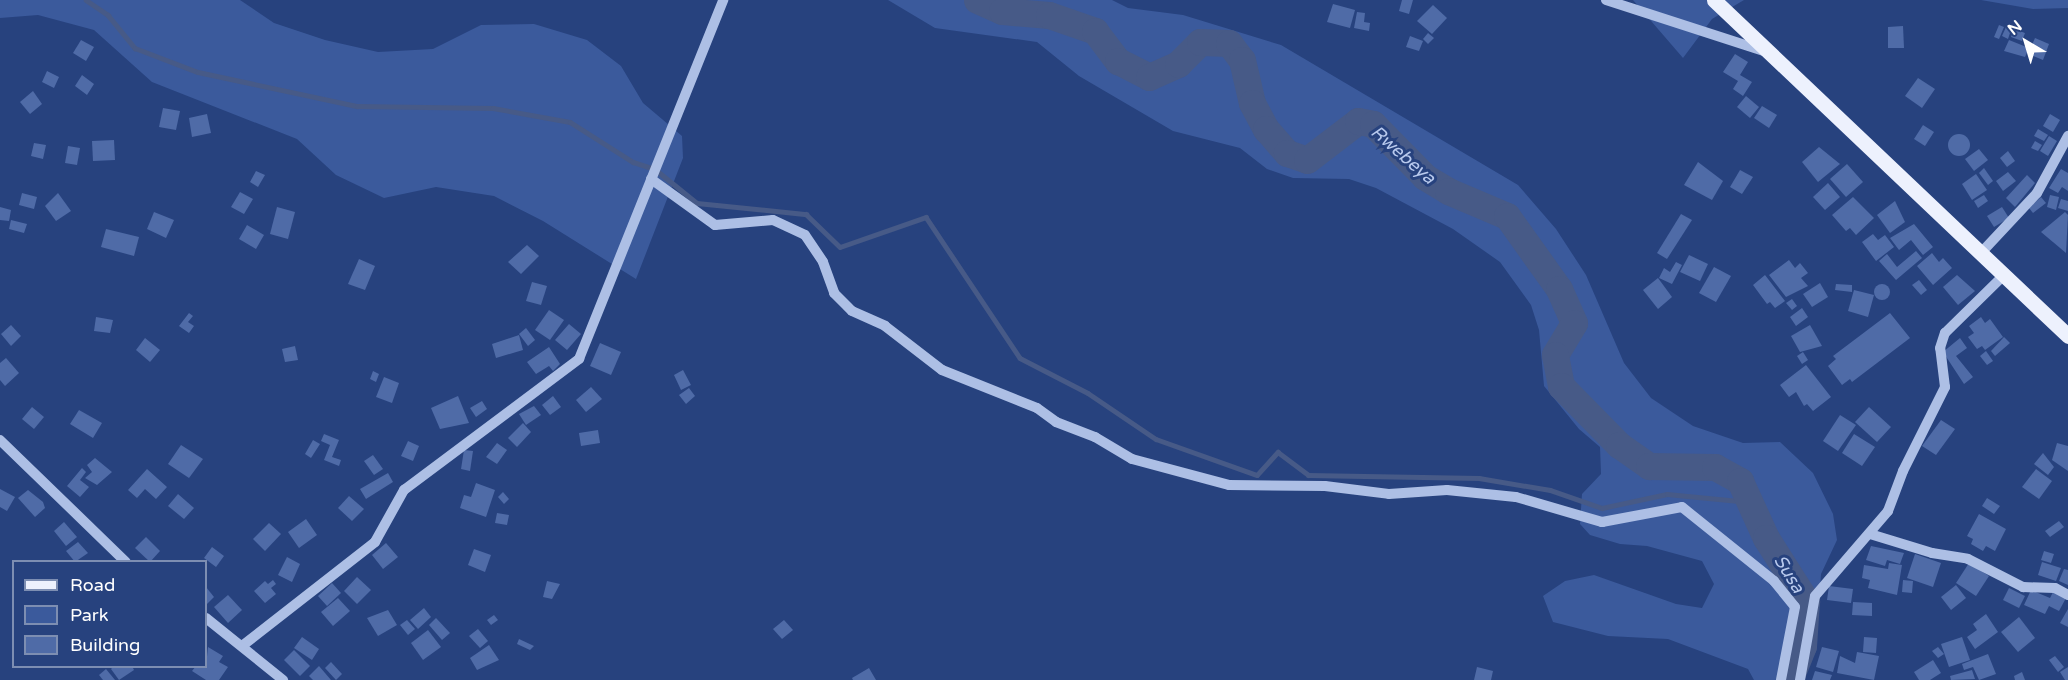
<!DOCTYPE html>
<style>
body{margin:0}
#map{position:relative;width:2068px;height:680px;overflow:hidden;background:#27427e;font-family:"Varela Round",sans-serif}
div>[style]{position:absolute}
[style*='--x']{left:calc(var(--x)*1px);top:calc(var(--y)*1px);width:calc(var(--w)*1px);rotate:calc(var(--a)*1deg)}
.green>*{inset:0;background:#3b5a9c}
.stream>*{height:4.5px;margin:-2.25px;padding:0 2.25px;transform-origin:2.25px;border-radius:2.25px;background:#475a87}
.river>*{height:27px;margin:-13.5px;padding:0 13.5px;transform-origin:13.5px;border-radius:13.5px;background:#475a87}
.building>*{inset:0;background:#4f6ba7}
.round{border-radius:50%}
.minor>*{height:10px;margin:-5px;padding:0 5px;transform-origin:5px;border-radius:5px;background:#adbfe5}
.major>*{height:15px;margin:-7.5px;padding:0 7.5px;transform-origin:7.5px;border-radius:7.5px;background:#edf1fd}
span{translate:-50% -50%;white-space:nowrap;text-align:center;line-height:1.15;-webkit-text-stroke:6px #27427e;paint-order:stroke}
.water-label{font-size:18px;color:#b8c9ed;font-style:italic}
.legend{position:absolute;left:12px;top:560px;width:195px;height:108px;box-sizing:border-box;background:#27427e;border:2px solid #7d8eb2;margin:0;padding:8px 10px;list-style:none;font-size:18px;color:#fff}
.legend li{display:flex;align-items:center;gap:12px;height:30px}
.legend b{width:30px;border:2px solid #7d8eb2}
.north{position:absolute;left:1996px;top:12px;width:60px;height:60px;-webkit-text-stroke:4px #27427e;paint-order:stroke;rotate:322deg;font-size:16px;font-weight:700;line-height:24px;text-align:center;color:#fff}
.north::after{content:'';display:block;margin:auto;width:21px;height:27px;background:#fff;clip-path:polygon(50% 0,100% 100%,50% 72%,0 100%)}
</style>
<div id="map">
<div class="green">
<i style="clip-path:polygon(0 0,240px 0,274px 23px,325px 40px,378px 52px,433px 49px,481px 25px,534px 24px,587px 40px,621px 66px,643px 103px,682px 136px,683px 158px,636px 279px,543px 221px,494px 196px,436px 187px,384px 198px,336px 175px,297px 139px,152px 82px,94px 30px,38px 15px,0 18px)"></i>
<i style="clip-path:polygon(888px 0,1112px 0,1128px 8px,1183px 15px,1281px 45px,1518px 185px,1556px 229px,1586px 275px,1624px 363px,1651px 398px,1693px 426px,1743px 443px,1780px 442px,1813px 473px,1833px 514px,1837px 540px,1821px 574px,1819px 606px,1804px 680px,1754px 680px,1748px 669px,1668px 639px,1608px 636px,1553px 622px,1543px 596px,1565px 581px,1594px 575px,1676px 604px,1702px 608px,1714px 584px,1702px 561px,1647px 546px,1620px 544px,1590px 535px,1580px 524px,1582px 494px,1601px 474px,1600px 447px,1579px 429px,1544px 386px,1539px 330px,1531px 305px,1500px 262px,1453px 229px,1376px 188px,1349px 179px,1293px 178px,1267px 169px,1240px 148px,1173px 131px,1079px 76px,1037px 42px,935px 28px)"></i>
<i style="clip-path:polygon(1633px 0,1744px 0,1712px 19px,1683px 58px)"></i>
<i style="clip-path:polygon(1981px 0,2068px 0,2068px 8px,2033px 9px)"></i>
</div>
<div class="stream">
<i style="--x:86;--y:0;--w:27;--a:34"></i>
<i style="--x:108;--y:15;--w:43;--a:50.7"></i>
<i style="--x:135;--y:48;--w:67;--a:20.9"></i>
<i style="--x:198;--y:72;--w:163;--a:12.1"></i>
<i style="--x:357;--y:106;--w:136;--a:0.8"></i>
<i style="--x:493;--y:108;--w:78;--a:10.3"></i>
<i style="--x:570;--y:122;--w:75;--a:32.4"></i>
<i style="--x:633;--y:162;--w:23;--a:18"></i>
<i style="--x:655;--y:169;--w:54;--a:39"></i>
<i style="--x:697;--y:203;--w:110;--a:5.8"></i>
<i style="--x:806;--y:214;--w:47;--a:44.1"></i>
<i style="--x:840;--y:247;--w:91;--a:-19.2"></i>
<i style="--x:926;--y:217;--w:169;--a:56.3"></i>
<i style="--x:1020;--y:358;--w:76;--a:27.2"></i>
<i style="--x:1088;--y:393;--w:82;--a:34.1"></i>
<i style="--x:1156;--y:439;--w:107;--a:19.6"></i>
<i style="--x:1257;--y:475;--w:31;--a:-48"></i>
<i style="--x:1278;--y:452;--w:38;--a:37"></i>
<i style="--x:1308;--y:475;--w:171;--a:1"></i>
<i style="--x:1479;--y:478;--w:72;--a:9.6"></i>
<i style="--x:1550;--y:490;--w:55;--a:19.1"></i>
<i style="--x:1602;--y:508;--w:66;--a:-12.2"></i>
<i style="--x:1667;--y:494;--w:82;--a:5.6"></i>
</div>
<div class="river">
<i style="--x:977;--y:0;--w:27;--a:24"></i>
<i style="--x:1002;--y:11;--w:47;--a:4.9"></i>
<i style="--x:1049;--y:15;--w:49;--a:19.2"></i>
<i style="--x:1095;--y:31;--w:38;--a:53"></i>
<i style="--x:1118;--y:61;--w:35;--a:27"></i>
<i style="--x:1149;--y:77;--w:32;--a:-24"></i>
<i style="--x:1178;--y:64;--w:31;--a:-45"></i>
<i style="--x:1200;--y:42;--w:29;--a:2"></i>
<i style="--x:1229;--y:43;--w:21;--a:53"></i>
<i style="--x:1242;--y:60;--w:44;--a:76.9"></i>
<i style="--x:1252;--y:103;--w:30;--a:62"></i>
<i style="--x:1266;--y:129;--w:32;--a:49"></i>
<i style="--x:1287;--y:153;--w:21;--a:19"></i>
<i style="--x:1307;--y:160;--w:64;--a:-37.4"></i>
<i style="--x:1358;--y:121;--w:15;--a:11"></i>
<i style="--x:1373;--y:124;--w:74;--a:45.5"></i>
<i style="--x:1425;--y:177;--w:27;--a:31"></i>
<i style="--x:1448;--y:191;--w:64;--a:23"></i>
<i style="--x:1507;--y:216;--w:90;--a:54.5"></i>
<i style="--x:1559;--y:289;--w:37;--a:66"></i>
<i style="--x:1574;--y:323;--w:37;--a:121"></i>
<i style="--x:1555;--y:355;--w:32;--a:79"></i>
<i style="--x:1561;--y:386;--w:83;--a:45.5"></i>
<i style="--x:1619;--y:445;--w:37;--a:35"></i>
<i style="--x:1649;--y:466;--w:66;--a:0.9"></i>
<i style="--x:1715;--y:467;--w:29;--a:29"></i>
<i style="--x:1740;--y:481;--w:63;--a:65.5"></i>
<i style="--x:1766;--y:538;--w:75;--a:57.6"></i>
<i style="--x:1806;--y:601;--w:45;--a:93.8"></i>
<i style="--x:1803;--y:646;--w:37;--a:112"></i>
</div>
<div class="building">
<i style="clip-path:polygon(1402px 0,1413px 0,1409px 14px,1399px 11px)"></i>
<i style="clip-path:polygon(1333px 4px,1355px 10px,1350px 28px,1327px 22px)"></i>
<i style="clip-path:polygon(1433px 5px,1447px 18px,1432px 34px,1417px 21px)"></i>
<i style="clip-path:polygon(1357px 12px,1365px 13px,1364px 22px,1370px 23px,1369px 31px,1354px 28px)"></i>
<i style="clip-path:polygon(1999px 25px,2004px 27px,1999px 39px,1994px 37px)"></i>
<i style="clip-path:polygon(1903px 26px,1904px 48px,1888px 48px,1888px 27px)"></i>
<i style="clip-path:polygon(2006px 27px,2011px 30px,2008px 39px,2002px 36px)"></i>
<i style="clip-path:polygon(2014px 29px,2025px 33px,2022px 41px,2011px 37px)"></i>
<i style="clip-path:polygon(1428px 33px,1434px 38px,1428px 44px,1423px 39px)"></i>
<i style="clip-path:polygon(1410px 36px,1423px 41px,1419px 51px,1406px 47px)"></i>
<i style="clip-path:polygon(2035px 38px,2049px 44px,2043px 60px,2028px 54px)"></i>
<i style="clip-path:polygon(81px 40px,94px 47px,86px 61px,73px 53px)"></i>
<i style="clip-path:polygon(2009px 40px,2029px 48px,2025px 57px,2004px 51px)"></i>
<i style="clip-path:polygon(1735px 54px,1748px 62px,1740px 75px,1752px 82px,1743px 96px,1733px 89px,1738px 81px,1723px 72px)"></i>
<i style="clip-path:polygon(47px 71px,59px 77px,54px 88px,42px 82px)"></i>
<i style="clip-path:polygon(82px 75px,94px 84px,87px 95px,75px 86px)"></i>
<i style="clip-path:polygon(1918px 78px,1935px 89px,1922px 108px,1905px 96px)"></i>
<i style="clip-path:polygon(33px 91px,42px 104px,30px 114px,20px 102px)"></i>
<i style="clip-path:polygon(1746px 96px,1759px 107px,1750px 118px,1737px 107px)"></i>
<i style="clip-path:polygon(1762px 106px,1777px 115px,1769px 128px,1754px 118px)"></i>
<i style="clip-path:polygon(163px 108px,180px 111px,176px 130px,159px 127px)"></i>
<i style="clip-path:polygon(207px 114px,211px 133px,192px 137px,189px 118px)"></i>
<i style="clip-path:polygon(2050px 114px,2060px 120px,2053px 132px,2043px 126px)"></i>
<i style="clip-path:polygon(1923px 125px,1934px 132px,1925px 146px,1914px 139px)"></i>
<i style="clip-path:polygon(2038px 129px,2048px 135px,2044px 141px,2034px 136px)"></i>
<i class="round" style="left:1948px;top:134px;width:22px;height:22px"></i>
<i style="clip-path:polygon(2049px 136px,2057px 141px,2048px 156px,2040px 151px)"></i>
<i style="clip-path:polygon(114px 140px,115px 160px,93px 161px,92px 141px)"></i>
<i style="clip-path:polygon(2035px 141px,2042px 145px,2038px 151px,2031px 148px)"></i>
<i style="clip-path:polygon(34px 143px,46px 145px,43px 159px,31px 156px)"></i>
<i style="clip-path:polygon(68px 146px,80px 148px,77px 165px,65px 163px)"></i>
<i style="clip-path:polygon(1819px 147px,1840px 164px,1818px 182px,1802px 162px)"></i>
<i style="clip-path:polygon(1979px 149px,1988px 160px,1974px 171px,1965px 159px)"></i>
<i style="clip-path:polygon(2008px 151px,2015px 161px,2007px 167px,2000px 158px)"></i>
<i style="clip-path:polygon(1698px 162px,1723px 181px,1712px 200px,1684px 185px)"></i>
<i style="clip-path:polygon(1847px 164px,1863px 182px,1846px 197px,1830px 179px)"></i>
<i style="clip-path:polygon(1984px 168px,1993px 181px,1988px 185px,1979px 173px)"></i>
<i style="clip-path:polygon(2061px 169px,2068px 173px,2068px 191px,2062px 187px,2058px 193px,2049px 188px)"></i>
<i style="clip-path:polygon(1740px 170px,1753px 177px,1742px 194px,1730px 187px)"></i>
<i style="clip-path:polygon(256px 171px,265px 175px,258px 187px,250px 182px)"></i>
<i style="clip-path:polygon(2008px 172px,2016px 181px,2003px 191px,1996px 181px)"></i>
<i style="clip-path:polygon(1976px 174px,1987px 190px,1972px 200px,1962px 184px)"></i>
<i style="clip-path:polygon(2027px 175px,2035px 183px,2015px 207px,2006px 198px)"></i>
<i style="clip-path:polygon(1828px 183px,1840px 197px,1825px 210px,1813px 197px)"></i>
<i style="clip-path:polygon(240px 192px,253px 199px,244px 214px,231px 207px)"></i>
<i style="clip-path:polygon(22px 193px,37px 197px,34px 209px,19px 205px)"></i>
<i style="clip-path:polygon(58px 193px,71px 211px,56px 221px,45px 206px)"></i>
<i style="clip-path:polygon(1984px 195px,1988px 201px,1978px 208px,1974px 201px)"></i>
<i style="clip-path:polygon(2050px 195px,2059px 197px,2056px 210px,2047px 207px)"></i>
<i style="clip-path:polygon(1853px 197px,1874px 218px,1856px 235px,1850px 228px,1846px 231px,1832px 215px)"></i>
<i style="clip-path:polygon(2041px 197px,2046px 203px,2033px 213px,2029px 208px)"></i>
<i style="clip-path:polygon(2061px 199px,2068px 201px,2068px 211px,2058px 208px)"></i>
<i style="clip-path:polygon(1895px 201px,1905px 222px,1890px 233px,1877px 215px)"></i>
<i style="clip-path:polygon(0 207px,11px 210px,9px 221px,0 220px)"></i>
<i style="clip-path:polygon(277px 207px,295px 212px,288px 239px,270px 234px)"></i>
<i style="clip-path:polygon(2002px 207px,2009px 218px,1994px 227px,1987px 216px)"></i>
<i style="clip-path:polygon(154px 212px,174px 220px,166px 238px,147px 229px)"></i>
<i style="clip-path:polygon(2065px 212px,2068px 215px,2066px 253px,2041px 232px)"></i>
<i style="clip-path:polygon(1681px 214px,1692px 220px,1667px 259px,1657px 253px)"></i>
<i style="clip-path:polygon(11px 220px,27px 224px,24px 233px,9px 229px)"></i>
<i style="clip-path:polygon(1914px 224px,1933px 247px,1923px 255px,1911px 240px,1899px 250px,1890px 238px)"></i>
<i style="clip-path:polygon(247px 225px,264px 235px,256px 249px,239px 239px)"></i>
<i style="clip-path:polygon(106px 229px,139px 237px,134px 256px,101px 247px)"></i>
<i style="clip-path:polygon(1873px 234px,1878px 240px,1885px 235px,1894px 247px,1876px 261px,1862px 242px)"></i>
<i style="clip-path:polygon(527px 245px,539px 256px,521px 274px,508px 262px)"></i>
<i style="clip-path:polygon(1916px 251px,1922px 258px,1896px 280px,1879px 261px,1887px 254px,1897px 267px)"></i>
<i style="clip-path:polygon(1932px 253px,1939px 262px,1943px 258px,1952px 268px,1933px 285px,1917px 266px)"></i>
<i style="clip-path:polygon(1689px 255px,1708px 264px,1700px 281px,1680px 272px)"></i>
<i style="clip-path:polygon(359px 259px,375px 266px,365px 290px,348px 284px)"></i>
<i style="clip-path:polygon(1789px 260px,1795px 268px,1800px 263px,1808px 273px,1801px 278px,1808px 286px,1786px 297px,1769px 275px)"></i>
<i style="clip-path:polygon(1676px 262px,1682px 265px,1672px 284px,1659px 278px,1664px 268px,1670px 272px)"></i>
<i style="clip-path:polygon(1714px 267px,1731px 276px,1716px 302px,1699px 293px)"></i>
<i style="clip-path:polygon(1765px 275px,1785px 301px,1775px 308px,1770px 302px,1767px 304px,1753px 285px)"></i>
<i style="clip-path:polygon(1957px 275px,1975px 291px,1958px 305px,1943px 287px)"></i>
<i style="clip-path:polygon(1658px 278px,1672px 297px,1658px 309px,1643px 290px)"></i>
<i style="clip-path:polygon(1919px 280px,1927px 290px,1921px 295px,1912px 285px)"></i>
<i style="clip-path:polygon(532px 282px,547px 286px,541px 305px,526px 301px)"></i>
<i style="clip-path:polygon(1820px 283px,1828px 297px,1812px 307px,1803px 294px)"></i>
<i style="clip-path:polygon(1836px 284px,1852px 285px,1852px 292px,1835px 290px)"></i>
<i class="round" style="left:1874px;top:284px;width:16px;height:16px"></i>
<i style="clip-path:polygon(1854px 290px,1874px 295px,1868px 317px,1848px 311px)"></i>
<i style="clip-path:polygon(1792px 299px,1797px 306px,1792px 310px,1786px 303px)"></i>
<i style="clip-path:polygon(1802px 308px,1808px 317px,1796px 326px,1790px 317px)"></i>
<i style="clip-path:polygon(549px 310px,564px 320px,550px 340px,535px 330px)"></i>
<i style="clip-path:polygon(189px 313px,193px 316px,188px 322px,194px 326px,189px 333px,179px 326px)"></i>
<i style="clip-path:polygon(1890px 313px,1910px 338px,1852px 382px,1850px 379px,1842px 385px,1828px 366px,1836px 359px,1833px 356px)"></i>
<i style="clip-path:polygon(96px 317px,113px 320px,110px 333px,94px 331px)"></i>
<i style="clip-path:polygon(1981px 317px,1985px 323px,1990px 319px,2003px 337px,1985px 350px,1982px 346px,1977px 349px,1968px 337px,1974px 333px,1969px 326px)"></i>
<i style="clip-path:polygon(569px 324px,581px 334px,567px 350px,555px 340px)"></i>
<i style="clip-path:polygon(11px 325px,21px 336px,11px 346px,1px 334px)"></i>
<i style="clip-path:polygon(1810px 325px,1822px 346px,1800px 352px,1791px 336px)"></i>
<i style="clip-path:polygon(526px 328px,535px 340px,528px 346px,519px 334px)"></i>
<i style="clip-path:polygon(519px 335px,523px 350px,496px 358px,492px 344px)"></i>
<i style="clip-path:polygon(2004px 337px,2010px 343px,1995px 356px,1991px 351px)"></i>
<i style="clip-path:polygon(145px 338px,160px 350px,150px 362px,136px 350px)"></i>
<i style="clip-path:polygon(1960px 338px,1967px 348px,1956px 356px,1973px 377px,1964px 384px,1943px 352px)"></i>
<i style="clip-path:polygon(600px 343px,621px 352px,611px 375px,590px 366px)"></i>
<i style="clip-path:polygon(295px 346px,298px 360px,285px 362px,282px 349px)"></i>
<i style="clip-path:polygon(549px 347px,560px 364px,553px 371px,549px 366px,536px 374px,527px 362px)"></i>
<i style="clip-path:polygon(1986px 351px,1993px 361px,1987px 365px,1980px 356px)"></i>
<i style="clip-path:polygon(1803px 352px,1808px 360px,1802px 364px,1797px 356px)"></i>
<i style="clip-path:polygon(6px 358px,19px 373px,5px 386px,0 380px,0 363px)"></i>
<i style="clip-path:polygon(1806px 365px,1831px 397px,1813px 411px,1807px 404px,1804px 406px,1796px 392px,1789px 397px,1780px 385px)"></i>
<i style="clip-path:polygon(683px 370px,691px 385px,681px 390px,674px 375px)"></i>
<i style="clip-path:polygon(373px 371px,379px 374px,376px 382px,370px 379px)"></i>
<i style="clip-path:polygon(384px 377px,399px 383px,392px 403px,376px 397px)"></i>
<i style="clip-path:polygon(591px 387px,602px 399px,586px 412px,576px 400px)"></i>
<i style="clip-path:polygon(689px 388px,695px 396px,686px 404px,679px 395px)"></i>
<i style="clip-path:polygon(458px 396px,469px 423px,440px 429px,431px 408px)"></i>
<i style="clip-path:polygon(553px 396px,561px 407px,550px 415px,542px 405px)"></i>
<i style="clip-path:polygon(482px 401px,487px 409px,476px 417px,470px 408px)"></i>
<i style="clip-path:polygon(534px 406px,541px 415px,526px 425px,519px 414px)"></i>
<i style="clip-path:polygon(32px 407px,44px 417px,34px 429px,22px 419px)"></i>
<i style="clip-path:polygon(1869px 407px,1891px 427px,1877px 442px,1855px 422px)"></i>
<i style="clip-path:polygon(79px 410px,102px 423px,93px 438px,70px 424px)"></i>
<i style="clip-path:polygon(1840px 415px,1856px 425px,1838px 451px,1823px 441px)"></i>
<i style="clip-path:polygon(1941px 420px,1955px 429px,1936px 455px,1922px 446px)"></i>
<i style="clip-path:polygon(523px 423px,531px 432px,517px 447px,508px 438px)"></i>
<i style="clip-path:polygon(598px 430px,600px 443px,581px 446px,579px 433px)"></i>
<i style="clip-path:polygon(324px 434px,339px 440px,332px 457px,341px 460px,339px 466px,324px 460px,330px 445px,321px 441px)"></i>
<i style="clip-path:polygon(1854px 434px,1875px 447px,1862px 466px,1842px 453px)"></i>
<i style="clip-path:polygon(313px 440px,320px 444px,311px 458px,305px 454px)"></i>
<i style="clip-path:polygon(408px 441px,419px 446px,413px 461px,401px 456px)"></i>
<i style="clip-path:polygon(497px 443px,507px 450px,497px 464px,486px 457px)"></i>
<i style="clip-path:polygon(2057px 443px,2068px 446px,2068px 471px,2052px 460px)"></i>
<i style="clip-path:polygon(181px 445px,203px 459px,189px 478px,168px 464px)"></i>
<i style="clip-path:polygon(464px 450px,473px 451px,470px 471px,461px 469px)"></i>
<i style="clip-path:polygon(2043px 453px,2054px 467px,2048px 475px,2034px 464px)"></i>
<i style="clip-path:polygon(373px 455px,383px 469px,374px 475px,364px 461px)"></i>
<i style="clip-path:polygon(95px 458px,112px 472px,97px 485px,85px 478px,92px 472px,87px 465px)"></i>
<i style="clip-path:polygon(82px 468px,86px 472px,80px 480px,89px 487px,80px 497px,67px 486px)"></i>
<i style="clip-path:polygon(147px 469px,167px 487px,156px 499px,145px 489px,137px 498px,128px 490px)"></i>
<i style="clip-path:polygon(2036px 469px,2052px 481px,2039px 499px,2022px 487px)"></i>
<i style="clip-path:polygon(388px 473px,393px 482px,366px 499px,360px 489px)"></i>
<i style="clip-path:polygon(476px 483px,495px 490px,486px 517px,460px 508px,464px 495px,471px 497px)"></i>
<i style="clip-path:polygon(0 489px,15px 497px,7px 511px,0 507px)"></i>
<i style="clip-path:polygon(28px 490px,43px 502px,45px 508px,35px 517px,18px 498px)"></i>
<i style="clip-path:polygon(503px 492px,509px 499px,504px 504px,498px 497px)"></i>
<i style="clip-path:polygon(178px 494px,194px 508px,184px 519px,168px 506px)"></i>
<i style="clip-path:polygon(349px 496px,364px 509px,352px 521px,338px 508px)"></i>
<i style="clip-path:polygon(1987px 498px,2000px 506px,1994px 514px,1982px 506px)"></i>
<i style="clip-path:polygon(497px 513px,509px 515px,507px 525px,495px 523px)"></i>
<i style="clip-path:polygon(1979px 514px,2006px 529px,1995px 551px,1986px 546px,1983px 551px,1971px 544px,1973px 539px,1967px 536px)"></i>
<i style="clip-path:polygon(306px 519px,317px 535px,299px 548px,288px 532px)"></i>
<i style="clip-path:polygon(2059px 521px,2064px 527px,2050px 537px,2045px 531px)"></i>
<i style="clip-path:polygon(64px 522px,77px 537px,66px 546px,54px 531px)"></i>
<i style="clip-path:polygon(269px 523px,281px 534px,265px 551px,253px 539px)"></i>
<i style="clip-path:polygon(146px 537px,160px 551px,150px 562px,135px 548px)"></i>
<i style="clip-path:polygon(78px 542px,88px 553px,75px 562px,66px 551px)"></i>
<i style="clip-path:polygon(386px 543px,398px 557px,383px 569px,372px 555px)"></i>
<i style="clip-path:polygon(1871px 546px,1904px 553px,1900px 564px,1887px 560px,1885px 566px,1866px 560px)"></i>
<i style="clip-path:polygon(212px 547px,224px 556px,216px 567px,204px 558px)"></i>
<i style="clip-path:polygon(474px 549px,491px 555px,485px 572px,468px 565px)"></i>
<i style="clip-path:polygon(2044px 551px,2054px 554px,2051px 563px,2041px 560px)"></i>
<i style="clip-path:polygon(1915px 554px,1941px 563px,1933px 587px,1907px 578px)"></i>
<i style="clip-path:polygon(287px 557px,300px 564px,292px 582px,278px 575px)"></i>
<i style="clip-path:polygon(2042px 562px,2061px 568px,2056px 581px,2038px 575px)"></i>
<i style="clip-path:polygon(1889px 563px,1902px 565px,1897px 595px,1868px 588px,1870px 580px,1862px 578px,1864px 565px,1888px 569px)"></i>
<i style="clip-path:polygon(1969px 563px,1989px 576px,1976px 596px,1956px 583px)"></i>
<i style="clip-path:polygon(2064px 569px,2068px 570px,2068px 585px,2059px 581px)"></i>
<i style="clip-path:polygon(357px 577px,371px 590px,357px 604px,344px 591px)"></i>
<i style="clip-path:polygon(273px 580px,276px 584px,271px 588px,276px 594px,265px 603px,254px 591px,265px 581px,268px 584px)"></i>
<i style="clip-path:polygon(1903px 580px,1913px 581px,1912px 593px,1902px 592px)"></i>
<i style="clip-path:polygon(547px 581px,560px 584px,552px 599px,543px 597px)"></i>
<i style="clip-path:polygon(332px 583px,341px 593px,327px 606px,318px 596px)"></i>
<i style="clip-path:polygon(1956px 585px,1966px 598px,1951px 610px,1941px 597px)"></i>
<i style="clip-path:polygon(1829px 586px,1853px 589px,1851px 603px,1827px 600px)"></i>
<i style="clip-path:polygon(206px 587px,214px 597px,206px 605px)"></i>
<i style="clip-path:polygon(2009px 588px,2025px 596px,2019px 608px,2003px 600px)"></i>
<i style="clip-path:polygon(2031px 590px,2050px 598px,2053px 592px,2066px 598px,2059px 611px,2049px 606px,2045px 614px,2024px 605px)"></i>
<i style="clip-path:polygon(228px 595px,242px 610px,228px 623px,214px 607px)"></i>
<i style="clip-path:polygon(338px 598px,350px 611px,333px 626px,321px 612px)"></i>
<i style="clip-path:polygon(1853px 602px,1872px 603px,1872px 616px,1852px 615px)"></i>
<i style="clip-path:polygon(424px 608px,431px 617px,418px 629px,410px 620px)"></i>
<i style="clip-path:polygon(2068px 609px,2068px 627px,2060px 623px)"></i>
<i style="clip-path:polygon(388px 610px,397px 625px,378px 636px,367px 618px)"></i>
<i style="clip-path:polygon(1986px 614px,1998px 632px,1975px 649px,1967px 637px,1977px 630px,1973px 624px)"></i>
<i style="clip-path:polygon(494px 615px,498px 620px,491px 625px,487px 620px)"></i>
<i style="clip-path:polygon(2019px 617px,2035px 638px,2018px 652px,2001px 632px)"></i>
<i style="clip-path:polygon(436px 618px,450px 633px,442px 640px,429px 625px)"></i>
<i style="clip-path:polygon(407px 620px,415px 629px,408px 635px,400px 625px)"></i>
<i style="clip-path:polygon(784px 620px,793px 630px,782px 639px,773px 629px)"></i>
<i style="clip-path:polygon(478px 629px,488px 641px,480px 648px,469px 636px)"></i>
<i style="clip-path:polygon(428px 630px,441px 647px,423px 660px,411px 643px)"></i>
<i style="clip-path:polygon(302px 637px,319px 649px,312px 660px,294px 648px)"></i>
<i style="clip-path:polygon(1864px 637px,1877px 638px,1876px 653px,1863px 652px)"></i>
<i style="clip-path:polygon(1962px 637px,1970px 660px,1949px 667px,1941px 644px)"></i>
<i style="clip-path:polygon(519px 639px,534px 646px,530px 650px,517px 644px)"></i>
<i style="clip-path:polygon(489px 645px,499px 660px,477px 670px,470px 658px)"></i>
<i style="clip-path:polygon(208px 647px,223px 656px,219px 662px,228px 667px,219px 680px,206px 680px,192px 671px,196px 666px,206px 666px)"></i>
<i style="clip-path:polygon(1822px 647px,1839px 651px,1833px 672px,1816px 667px)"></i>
<i style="clip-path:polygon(1938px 647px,1944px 654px,1938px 658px,1932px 651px)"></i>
<i style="clip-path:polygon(294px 650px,310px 666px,300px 676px,284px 660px)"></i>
<i style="clip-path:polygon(1857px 652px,1879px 656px,1874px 680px,1837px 673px,1840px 656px,1855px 663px)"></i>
<i style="clip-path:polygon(1988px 654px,1996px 674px,1979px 680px,1973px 667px,1964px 670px,1962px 664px)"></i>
<i style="clip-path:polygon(2055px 656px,2064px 667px,2058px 672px,2049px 660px)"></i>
<i style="clip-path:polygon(1933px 660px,1941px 673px,1930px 680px,1919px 680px,1914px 672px)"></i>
<i style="clip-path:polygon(331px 662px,342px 674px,336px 680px,325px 668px)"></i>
<i style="clip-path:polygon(114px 666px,132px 666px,134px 670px,119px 680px,111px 669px)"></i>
<i style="clip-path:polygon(319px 666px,331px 680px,313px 680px,309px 676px)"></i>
<i style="clip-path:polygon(1477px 667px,1493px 671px,1491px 680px,1474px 680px)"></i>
<i style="clip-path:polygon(2068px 667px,2068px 680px,2065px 680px,2060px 672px)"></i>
<i style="clip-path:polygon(869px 668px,876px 680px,853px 680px,852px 678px)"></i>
<i style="clip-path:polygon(106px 669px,115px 680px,103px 680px,99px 675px)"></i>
<i style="clip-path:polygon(1972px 670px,1975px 679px,1951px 680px,1950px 676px)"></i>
<i style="clip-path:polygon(1815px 671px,1832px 675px,1830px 680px,1812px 680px)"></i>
<i style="clip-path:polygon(2022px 672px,2025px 680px,2015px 680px,2014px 676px)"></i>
</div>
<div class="minor">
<i style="--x:1606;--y:0;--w:169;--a:17.9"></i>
<i style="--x:651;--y:179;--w:79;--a:35.7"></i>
<i style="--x:715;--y:225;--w:58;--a:-4.9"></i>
<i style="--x:773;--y:220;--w:35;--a:25"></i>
<i style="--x:805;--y:235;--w:32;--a:56"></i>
<i style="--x:823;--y:262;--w:33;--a:70"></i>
<i style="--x:834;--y:293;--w:25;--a:45"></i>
<i style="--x:852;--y:311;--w:36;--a:24"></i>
<i style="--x:885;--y:326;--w:72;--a:37.7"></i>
<i style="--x:942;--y:370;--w:102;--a:21.8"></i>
<i style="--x:1037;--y:408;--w:24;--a:36"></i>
<i style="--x:1056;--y:422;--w:42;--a:21"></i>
<i style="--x:1095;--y:437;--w:43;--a:30.7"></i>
<i style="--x:1132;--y:459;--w:100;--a:15"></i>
<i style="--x:1229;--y:485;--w:96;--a:0.6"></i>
<i style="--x:1325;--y:486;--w:64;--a:7.1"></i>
<i style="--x:1389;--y:494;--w:58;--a:-3.9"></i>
<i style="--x:1447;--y:490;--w:69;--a:5.8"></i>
<i style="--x:1516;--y:497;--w:90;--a:16.2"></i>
<i style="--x:1602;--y:522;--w:81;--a:-10.6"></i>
<i style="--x:1682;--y:507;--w:118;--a:38.8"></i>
<i style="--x:1774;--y:581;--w:33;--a:51"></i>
<i style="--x:1795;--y:607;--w:74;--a:100.9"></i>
<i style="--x:1980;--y:254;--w:83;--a:-46.9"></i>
<i style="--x:2037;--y:193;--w:65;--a:-61.5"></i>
<i style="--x:0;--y:440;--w:175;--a:44.1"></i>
<i style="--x:1870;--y:534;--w:65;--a:17"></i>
<i style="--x:1932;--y:553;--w:36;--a:9"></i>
<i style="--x:1968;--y:559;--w:62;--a:27"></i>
<i style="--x:2023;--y:587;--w:32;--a:2"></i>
<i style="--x:2055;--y:588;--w:15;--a:28"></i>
<i style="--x:206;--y:618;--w:99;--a:38.8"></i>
<i style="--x:242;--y:646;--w:169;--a:-38"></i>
<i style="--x:375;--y:542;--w:60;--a:-60.9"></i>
<i style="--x:404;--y:490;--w:219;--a:-36.8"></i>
<i style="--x:579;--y:359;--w:387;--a:-68.1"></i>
<i style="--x:1800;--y:680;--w:85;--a:-79.9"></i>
<i style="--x:1815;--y:596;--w:112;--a:-49.3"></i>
<i style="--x:1888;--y:511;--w:43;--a:-69.4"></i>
<i style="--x:1903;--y:471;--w:94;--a:-63.4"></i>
<i style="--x:1945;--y:387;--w:39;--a:-97"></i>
<i style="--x:1940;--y:348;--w:16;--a:-72"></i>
<i style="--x:1945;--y:333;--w:81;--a:-44.5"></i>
</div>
<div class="major">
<i style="--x:1714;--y:0;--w:488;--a:43.5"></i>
</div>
<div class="water-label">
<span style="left:1403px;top:155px;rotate:41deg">Rwebeya</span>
<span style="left:1789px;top:574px;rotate:58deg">Susa</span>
</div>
<ul class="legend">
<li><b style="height:8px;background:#edf1fd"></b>Road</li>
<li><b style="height:16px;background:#3b5a9c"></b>Park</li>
<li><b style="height:16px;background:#4f6ba7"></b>Building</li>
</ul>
<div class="north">N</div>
</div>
